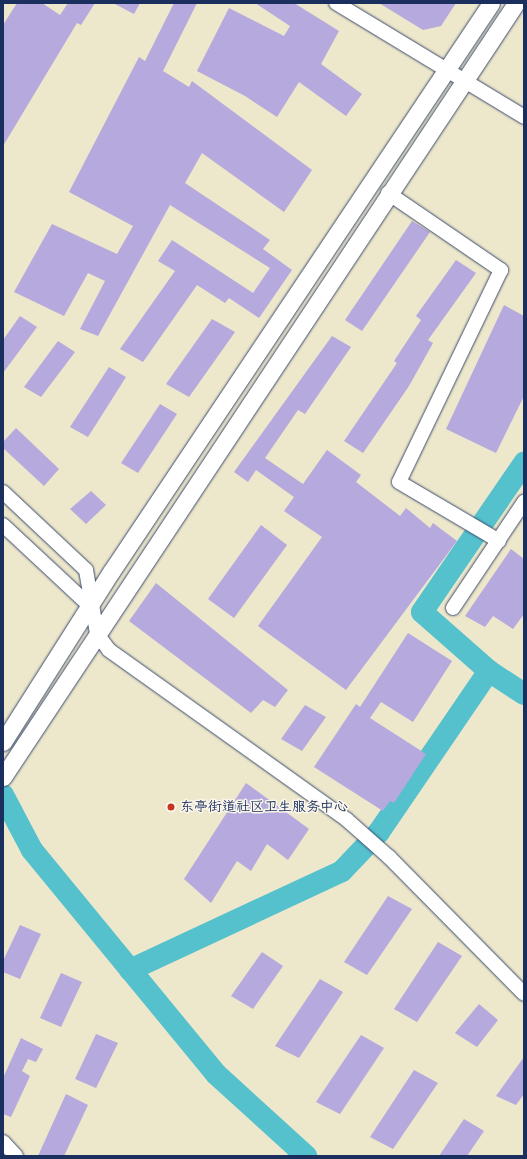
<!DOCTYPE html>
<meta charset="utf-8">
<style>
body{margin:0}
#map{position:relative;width:527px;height:1159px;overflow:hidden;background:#ede7cb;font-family:Sriracha,"LXGW WenKai TC",sans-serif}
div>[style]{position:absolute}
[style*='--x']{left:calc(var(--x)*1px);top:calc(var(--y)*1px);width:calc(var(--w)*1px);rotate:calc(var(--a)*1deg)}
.river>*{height:22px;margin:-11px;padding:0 11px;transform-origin:11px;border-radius:11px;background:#54c1cc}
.building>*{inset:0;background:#b5a9dd}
.roads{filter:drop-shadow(0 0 1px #3a4b6e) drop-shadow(0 0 1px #3a4b6e)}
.minor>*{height:14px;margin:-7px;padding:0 7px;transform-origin:7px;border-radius:7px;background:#fff}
.major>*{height:17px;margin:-8.5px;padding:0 8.5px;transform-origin:8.5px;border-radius:8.5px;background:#fff}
.dots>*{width:11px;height:11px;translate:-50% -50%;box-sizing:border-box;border:2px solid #fbf7ec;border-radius:50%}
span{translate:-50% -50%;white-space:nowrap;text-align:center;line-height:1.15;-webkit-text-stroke:3px #fbf7ec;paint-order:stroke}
.poi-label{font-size:14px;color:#1b2f5e}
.left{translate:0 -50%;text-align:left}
.frame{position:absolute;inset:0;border:4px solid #1b2f5e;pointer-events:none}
</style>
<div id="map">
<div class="river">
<i style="--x:489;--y:671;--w:89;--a:-138.6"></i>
<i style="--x:422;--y:612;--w:181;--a:-55.6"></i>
<i style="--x:3;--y:795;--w:62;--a:62.2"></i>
<i style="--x:32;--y:850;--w:290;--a:50.6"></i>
<i style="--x:216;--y:1074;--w:122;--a:42.3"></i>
<i style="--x:130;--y:970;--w:234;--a:-25"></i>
<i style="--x:342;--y:871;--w:54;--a:-46.5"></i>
<i style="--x:379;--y:832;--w:195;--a:-55.7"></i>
<i style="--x:489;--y:671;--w:42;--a:33.3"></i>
</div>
<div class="building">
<i style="clip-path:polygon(17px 3px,42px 3px,60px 15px,68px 3px,95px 3px,81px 25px,77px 23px,3px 146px,3px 25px)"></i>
<i style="clip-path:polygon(113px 3px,140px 3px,134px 14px)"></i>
<i style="clip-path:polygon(174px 3px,197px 3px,163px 71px,189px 87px,192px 81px,312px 170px,284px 212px,202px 153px,185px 183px,270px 240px,263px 249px,292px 270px,259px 318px,229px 298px,225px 303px,197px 285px,143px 362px,120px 349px,175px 271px,158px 261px,172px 240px,253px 293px,270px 268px,170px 205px,98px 336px,80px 329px,105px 281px,88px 273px,64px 316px,14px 292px,52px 224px,117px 254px,133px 226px,69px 192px,139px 57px,145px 61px)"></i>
<i style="clip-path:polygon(255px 3px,294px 3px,339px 31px,321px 64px,362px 94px,346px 116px,299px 82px,277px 117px,245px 96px,197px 71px,229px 8px,284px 36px,290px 26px)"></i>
<i style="clip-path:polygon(379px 3px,456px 3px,441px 26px,423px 30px)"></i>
<i style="clip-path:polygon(412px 221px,430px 232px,362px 331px,345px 320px)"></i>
<i style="clip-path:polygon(456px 260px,476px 273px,428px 340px,433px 343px,409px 386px,363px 453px,344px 441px,397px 363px,394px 361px,421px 320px,416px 316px)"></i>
<i style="clip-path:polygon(504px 305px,524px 316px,524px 396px,496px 453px,446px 429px)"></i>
<i style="clip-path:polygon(20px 316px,37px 327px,3px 373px,3px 340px)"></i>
<i style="clip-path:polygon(212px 319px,235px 332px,189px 397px,166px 384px)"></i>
<i style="clip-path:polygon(332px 336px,351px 347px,305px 414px,298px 410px,265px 458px,303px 484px,327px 450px,361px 475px,356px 482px,400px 516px,406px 508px,430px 528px,433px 523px,457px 541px,346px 690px,258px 626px,322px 537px,284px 511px,294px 497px,256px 470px,248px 482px,234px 472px)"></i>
<i style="clip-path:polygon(58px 341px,75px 352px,41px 397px,24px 387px)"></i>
<i style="clip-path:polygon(109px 367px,126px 377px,88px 437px,70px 427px)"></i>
<i style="clip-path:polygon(160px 404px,177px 414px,138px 473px,121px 463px)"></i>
<i style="clip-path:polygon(16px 428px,59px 469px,44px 486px,3px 448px,3px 442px)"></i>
<i style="clip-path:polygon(91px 491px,106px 505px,86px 524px,70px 509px)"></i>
<i style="clip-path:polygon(261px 525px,287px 545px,234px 618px,208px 599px)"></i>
<i style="clip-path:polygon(511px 549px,524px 559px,524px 614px,513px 629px,493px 616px,485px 627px,465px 616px)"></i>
<i style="clip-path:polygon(156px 583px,288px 690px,275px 707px,263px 700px,251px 713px,129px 621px)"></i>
<i style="clip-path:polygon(408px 633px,452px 661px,413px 722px,381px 702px,370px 718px,426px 754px,394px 803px,390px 801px,383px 811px,314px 767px,356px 704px,360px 707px)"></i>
<i style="clip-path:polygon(305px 705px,326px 717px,302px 751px,281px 739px)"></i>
<i style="clip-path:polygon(246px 783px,309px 829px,288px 860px,267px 844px,251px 871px,237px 861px,211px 903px,184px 879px)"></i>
<i style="clip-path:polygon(388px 896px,412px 909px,367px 975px,344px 962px)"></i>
<i style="clip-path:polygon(20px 925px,41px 934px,20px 979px,3px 972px,3px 961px)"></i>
<i style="clip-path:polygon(438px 942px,462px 956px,417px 1022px,394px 1009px)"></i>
<i style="clip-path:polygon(262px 952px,283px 966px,253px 1009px,231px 996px)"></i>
<i style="clip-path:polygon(61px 973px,82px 982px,61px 1027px,40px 1018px)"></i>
<i style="clip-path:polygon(320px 979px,343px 992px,299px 1058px,275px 1046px)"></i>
<i style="clip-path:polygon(479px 1004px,498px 1020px,477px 1047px,455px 1033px)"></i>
<i style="clip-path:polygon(96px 1034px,118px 1043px,96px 1088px,75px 1079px)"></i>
<i style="clip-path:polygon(361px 1035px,384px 1048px,340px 1114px,316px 1102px)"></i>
<i style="clip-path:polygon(21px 1038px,43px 1049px,36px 1062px,28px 1059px,22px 1071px,30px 1076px,11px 1117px,3px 1114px,3px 1078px)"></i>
<i style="clip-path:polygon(524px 1057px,524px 1094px,516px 1105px,496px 1096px)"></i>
<i style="clip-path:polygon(414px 1070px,438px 1083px,393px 1149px,370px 1137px)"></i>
<i style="clip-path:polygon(66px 1094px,88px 1105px,64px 1156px,38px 1156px)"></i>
<i style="clip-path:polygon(464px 1119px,484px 1131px,467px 1156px,439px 1156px)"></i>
</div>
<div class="roads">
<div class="minor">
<i style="--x:336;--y:3;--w:220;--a:31.2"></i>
<i style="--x:388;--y:193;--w:137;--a:34.3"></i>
<i style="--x:501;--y:270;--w:235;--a:115.7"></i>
<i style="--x:399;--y:482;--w:116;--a:30.5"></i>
<i style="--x:3;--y:492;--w:114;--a:43.2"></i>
<i style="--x:86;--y:570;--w:65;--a:80.2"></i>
<i style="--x:97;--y:634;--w:20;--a:53"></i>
<i style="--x:109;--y:650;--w:292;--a:35.5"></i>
<i style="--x:347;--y:820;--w:56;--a:41.4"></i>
<i style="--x:389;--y:857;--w:192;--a:45.4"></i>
<i style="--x:3;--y:525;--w:119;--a:43"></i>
<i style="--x:453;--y:608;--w:128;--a:-56.2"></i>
<i style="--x:3;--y:1142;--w:19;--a:47"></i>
</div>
<div class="major">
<i style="--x:3;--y:742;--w:201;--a:-57.6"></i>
<i style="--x:111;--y:572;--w:684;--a:-56.26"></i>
<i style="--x:3;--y:777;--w:929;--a:-56.46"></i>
</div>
</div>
<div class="dots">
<i style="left:171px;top:807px;background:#c8321e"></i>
</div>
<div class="poi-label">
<span class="left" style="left:180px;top:807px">东亭街道社区卫生服务中心</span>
</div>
<div class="frame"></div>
</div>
